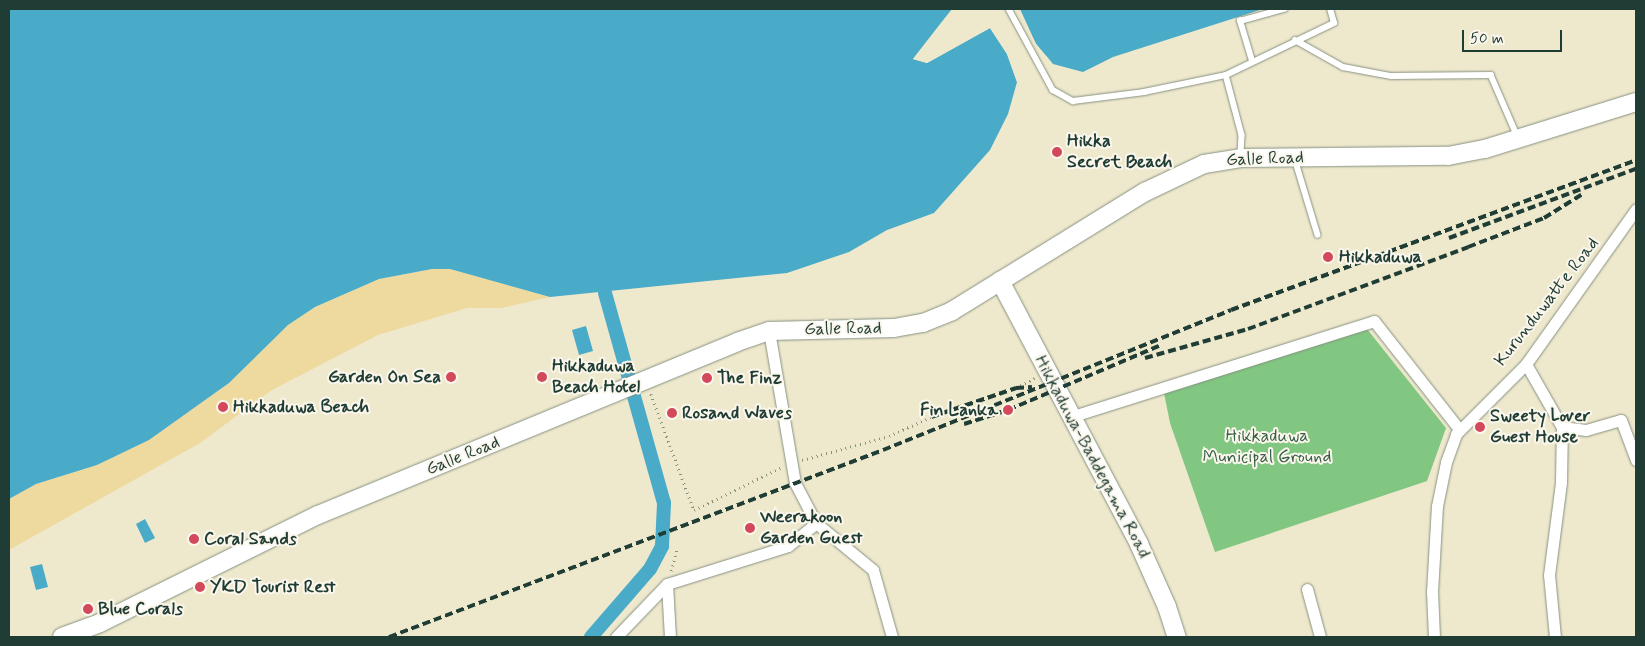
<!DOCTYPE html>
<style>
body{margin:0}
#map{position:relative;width:1645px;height:646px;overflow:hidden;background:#eee8cd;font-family:Mynerve,sans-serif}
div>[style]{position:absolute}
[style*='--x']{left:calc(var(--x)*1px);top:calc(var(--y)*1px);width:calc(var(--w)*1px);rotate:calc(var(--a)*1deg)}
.green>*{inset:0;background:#81c681}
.sand>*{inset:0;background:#eeda9e}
.water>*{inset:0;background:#4aabc9}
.pier>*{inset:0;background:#eee8cd}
.canal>*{height:14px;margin:-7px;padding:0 7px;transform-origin:7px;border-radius:7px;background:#4aabc9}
.path>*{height:2.5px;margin-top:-1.25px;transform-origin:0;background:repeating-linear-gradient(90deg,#869280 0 1px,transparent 0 5px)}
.roads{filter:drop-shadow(0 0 1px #869280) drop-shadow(0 0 1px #869280)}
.service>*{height:5.5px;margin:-2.75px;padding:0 2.75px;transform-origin:2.75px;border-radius:2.75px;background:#fff}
.minor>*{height:11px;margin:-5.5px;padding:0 5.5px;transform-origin:5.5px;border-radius:5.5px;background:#fff}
.primary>*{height:18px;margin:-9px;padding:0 9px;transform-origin:9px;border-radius:9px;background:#fff}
.trunk>*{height:18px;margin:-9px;padding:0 9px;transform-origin:9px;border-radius:9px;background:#fff}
.rail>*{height:4px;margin-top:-2px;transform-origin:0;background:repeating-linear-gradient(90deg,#1f3d34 0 8px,transparent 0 12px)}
.dots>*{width:14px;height:14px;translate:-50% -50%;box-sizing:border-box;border:2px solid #fbf7ec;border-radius:50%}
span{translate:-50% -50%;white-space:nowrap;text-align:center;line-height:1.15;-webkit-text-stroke:4px #fbf7ec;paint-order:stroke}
.poi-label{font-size:18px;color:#1f3d34;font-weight:700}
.left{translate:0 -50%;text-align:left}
.right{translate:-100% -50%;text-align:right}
.street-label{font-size:18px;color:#1f3d34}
.park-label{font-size:18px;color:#385f47}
.frame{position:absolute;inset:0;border:10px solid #1f3d34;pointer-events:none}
.scale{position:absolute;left:1462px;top:30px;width:100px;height:22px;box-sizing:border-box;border:2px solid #1f3d34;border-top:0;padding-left:6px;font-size:15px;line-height:18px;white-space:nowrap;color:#1f3d34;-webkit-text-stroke:4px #fbf7ec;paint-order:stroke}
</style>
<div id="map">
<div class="green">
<i style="clip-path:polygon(1367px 329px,1446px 428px,1427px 481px,1215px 552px,1170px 423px,1164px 393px)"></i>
</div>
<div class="sand">
<i style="clip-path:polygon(432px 269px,450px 269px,550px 297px,501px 308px,467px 308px,378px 335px,272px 390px,200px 443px,9px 550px,9px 499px,36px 484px,97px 465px,149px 440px,229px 383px,288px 325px,315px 307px,379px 279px)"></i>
</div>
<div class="water">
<i style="clip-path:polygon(9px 9px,952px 9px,913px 59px,927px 63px,990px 28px,1007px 54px,1017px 82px,1008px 114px,990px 150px,934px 213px,887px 230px,849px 252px,787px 273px,550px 297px,450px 269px,432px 269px,379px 279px,315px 307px,288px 325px,229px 383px,149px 440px,97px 465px,36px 484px,9px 499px)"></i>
<i style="clip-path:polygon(1020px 9px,1263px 9px,1113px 57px,1083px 72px,1053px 64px,1036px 44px)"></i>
<i style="clip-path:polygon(586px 326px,593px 351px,579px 355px,572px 330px)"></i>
<i style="clip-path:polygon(145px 519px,155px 538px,145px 543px,136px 524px)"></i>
<i style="clip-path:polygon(42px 564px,48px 587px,36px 590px,30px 567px)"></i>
</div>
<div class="pier">
<i style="clip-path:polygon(952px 9px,917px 58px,927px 61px,991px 26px,1009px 53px,1019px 80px,1017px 82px,1007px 54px,990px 28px,927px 63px,913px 59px)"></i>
<i style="clip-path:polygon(1017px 9px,1036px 44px,1053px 64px,1034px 45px)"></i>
</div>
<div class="canal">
<i style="--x:591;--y:637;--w:90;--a:-49.1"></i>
<i style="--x:650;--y:569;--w:26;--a:-62"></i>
<i style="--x:662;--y:546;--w:43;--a:-87.3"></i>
<i style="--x:664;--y:503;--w:218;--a:-105.7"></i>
</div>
<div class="path">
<i style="--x:1016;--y:388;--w:21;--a:-28"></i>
<i style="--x:651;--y:394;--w:124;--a:69.7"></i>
<i style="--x:694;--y:510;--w:96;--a:-26"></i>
<i style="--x:802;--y:460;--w:90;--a:-15.4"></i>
<i style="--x:889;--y:436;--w:46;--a:-24.3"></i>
<i style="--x:671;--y:571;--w:24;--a:-75"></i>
</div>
<div class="roads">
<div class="service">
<i style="--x:1009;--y:9;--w:92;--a:61.5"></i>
<i style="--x:1053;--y:90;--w:23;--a:29"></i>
<i style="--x:1073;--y:101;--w:72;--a:-7.2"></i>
<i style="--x:1144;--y:92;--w:84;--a:-11.7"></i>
<i style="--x:1226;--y:75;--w:62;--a:75.1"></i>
<i style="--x:1242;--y:135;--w:21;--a:93"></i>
<i style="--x:1295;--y:40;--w:55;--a:29.4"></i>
<i style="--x:1343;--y:67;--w:49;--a:10.6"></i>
<i style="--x:1391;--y:76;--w:100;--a:-0.6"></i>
<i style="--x:1491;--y:75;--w:68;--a:66.5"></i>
<i style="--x:1252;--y:61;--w:42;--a:-106.7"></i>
<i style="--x:1240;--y:21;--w:46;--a:-15.3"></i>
<i style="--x:1226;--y:75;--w:120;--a:-25.7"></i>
<i style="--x:1334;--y:23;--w:15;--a:-106"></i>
<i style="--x:1295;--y:159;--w:79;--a:73.2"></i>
</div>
<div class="minor">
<i style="--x:769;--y:331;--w:154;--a:80.3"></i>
<i style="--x:795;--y:483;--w:45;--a:62.3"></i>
<i style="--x:816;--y:523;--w:74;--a:39.5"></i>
<i style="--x:873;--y:570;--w:70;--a:74.2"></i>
<i style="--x:1526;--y:364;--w:73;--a:60.3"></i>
<i style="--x:1562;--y:427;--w:24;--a:7"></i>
<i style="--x:1586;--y:430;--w:36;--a:-16"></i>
<i style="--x:1621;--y:420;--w:43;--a:69.4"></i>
<i style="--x:1070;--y:417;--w:319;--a:-17.5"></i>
<i style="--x:1374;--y:321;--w:137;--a:51.8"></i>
<i style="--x:667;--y:584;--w:53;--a:86.8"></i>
<i style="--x:1307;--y:589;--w:50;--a:74.8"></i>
<i style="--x:616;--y:637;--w:74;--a:-46.1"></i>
<i style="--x:667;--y:584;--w:127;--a:-17.4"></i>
<i style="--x:788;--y:546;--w:36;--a:-39"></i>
<i style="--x:1434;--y:637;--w:45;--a:-92.5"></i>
<i style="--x:1432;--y:592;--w:86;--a:-86.7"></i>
<i style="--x:1437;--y:506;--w:45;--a:-78.4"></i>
<i style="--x:1446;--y:462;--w:30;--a:-70"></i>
<i style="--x:1456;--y:434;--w:99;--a:-45"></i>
<i style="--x:1526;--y:364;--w:190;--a:-54.6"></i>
<i style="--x:1555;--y:637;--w:62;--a:-95.5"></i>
<i style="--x:1549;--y:575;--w:94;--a:-82.6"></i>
<i style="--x:1561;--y:482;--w:55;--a:-89"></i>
</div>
<div class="primary">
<i style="--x:1000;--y:281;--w:297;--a:62.1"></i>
<i style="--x:1139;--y:544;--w:69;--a:66"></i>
<i style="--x:1167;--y:607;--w:32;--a:72"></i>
</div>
<div class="trunk">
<i style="--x:62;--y:637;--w:40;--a:-20.2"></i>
<i style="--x:100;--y:623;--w:243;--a:-26.4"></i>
<i style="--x:318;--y:515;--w:453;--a:-22.4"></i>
<i style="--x:737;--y:342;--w:34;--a:-19"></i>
<i style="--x:769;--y:331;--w:125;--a:-1.4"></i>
<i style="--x:894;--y:328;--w:29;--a:-10"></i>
<i style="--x:923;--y:323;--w:31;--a:-22"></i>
<i style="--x:952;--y:311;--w:227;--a:-31.7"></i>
<i style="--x:1145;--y:192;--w:65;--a:-25.4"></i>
<i style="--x:1204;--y:164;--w:37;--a:-9"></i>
<i style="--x:1241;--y:158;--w:207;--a:-0.6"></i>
<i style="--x:1448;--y:156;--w:38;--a:-11"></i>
<i style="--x:1485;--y:149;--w:158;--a:-17.3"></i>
</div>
</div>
<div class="rail">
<i style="--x:1449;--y:238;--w:199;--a:-20.3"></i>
<i style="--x:1145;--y:358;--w:107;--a:-15.7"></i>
<i style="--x:1248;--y:329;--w:235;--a:-20.4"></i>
<i style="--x:1468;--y:247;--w:81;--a:-20.9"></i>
<i style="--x:1544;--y:218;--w:44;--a:-31.9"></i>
<i style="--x:931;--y:417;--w:90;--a:-18.8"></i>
<i style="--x:1016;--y:388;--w:16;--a:-4"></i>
<i style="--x:964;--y:424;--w:46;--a:-17.7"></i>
<i style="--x:1008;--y:410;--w:164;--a:-23"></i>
<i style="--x:389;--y:637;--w:528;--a:-20.73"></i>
<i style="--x:883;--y:450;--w:375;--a:-21.9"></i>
<i style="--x:1231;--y:310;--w:432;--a:-20.3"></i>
</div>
<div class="dots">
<i style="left:1057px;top:152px;background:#d1495b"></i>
<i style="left:1328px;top:257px;background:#d1495b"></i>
<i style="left:451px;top:377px;background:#d1495b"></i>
<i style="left:542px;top:377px;background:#d1495b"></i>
<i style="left:707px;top:378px;background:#d1495b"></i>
<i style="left:223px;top:407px;background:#d1495b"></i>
<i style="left:1008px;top:410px;background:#d1495b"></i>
<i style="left:672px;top:413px;background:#d1495b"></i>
<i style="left:1480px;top:427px;background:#d1495b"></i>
<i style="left:750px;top:528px;background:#d1495b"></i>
<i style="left:194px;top:539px;background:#d1495b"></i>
<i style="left:200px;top:587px;background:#d1495b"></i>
<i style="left:88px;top:609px;background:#d1495b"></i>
</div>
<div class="poi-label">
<span class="left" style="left:1067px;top:152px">Hikka<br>Secret Beach</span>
<span class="left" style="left:1339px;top:257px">Hikkaduwa</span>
<span class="left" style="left:552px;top:377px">Hikkaduwa<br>Beach Hotel</span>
<span class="right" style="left:441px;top:377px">Garden On Sea</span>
<span class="left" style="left:717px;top:378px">The Finz</span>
<span class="left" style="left:233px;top:407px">Hikkaduwa Beach</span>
<span class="right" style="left:998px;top:410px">Fin Lanka</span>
<span class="left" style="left:682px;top:413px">Rosand Waves</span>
<span class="left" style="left:1490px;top:427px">Sweety Lover<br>Guest House</span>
<span class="left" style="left:760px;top:528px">Weerakoon<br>Garden Guest</span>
<span class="left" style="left:204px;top:539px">Coral Sands</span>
<span class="left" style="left:210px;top:587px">YKD Tourist Rest</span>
<span class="left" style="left:98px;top:609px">Blue Corals</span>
</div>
<div class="street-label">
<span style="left:1265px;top:159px;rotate:-2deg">Galle Road</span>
<span style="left:1547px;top:302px;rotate:-52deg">Kurunduwatte Road</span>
<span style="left:843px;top:329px;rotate:-1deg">Galle Road</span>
<span style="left:463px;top:456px;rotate:-22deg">Galle Road</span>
<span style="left:1092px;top:457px;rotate:62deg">Hikkaduwa-Baddegama Road</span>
</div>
<div class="park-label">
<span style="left:1267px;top:447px">Hikkaduwa<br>Municipal Ground</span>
</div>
<div class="frame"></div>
<div class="scale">50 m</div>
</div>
